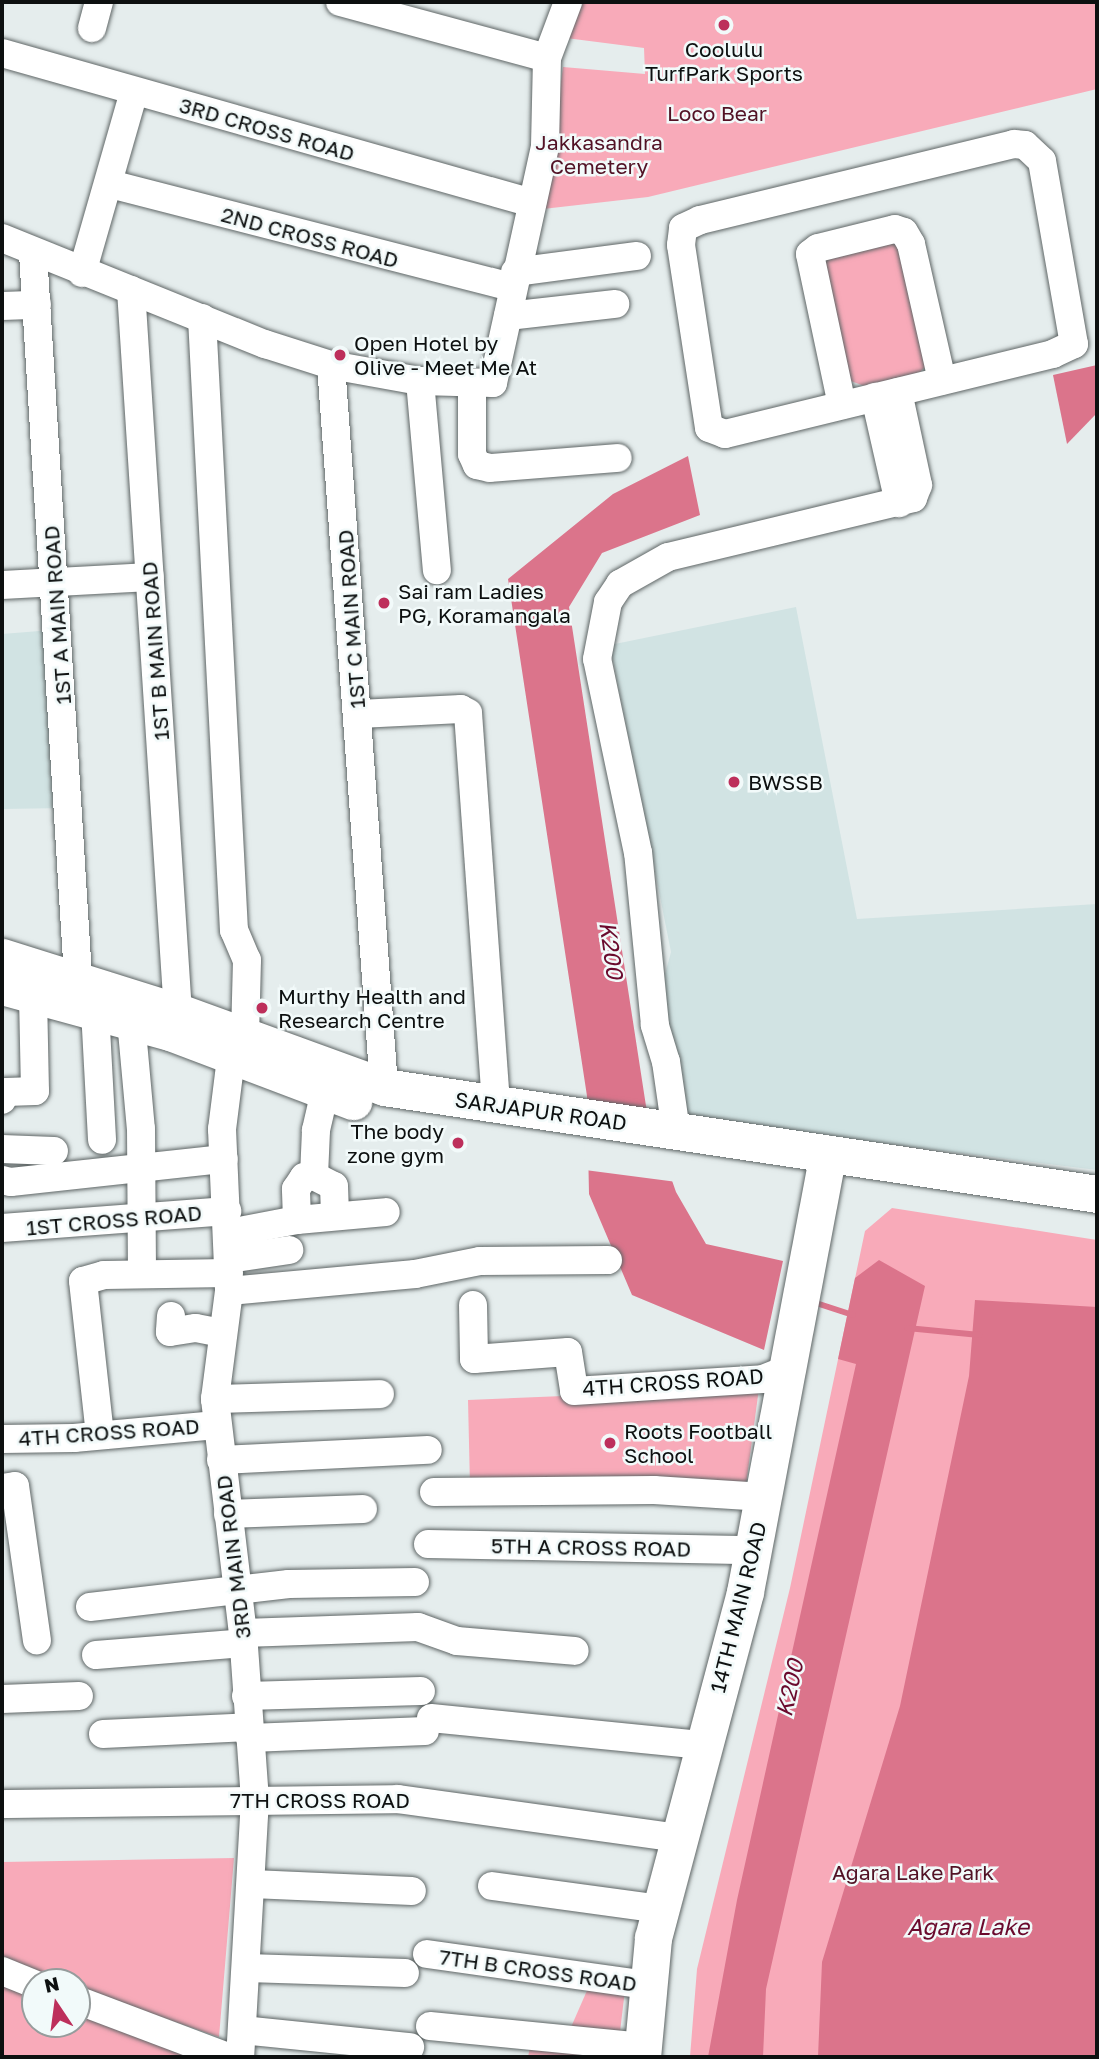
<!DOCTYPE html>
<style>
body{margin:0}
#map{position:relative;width:1099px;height:2059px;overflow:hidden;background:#e5eded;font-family:"Golos Text",sans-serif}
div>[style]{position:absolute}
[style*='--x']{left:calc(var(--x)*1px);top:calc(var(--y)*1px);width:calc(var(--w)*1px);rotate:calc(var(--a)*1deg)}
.built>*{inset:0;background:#d1e3e3}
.green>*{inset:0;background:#f8aab9}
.water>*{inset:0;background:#db748b}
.pier>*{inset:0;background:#e5eded}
.stream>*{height:6px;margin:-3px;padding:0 3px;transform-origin:3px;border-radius:3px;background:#db748b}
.roads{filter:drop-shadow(0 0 2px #5f6666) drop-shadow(0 0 2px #5f6666)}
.minor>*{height:28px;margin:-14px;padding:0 14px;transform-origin:14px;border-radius:14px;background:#fff}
.major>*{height:37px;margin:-18.5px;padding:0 18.5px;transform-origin:18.5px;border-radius:18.5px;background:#fff}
.dots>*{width:19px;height:19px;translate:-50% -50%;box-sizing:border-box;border:4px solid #f2fafa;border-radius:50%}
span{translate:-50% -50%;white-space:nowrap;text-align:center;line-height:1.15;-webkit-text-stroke:5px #f2fafa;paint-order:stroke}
.poi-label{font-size:21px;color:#0d1010}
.left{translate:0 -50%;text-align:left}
.right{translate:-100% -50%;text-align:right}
.park-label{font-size:21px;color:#521225}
.street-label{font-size:21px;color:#0d1010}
.water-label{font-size:23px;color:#6a0a2d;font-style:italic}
.frame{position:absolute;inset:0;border:4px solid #0d1010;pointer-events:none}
.north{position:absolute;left:21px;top:1968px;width:70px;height:70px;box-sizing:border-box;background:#f2fafa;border:2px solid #969c9c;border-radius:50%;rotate:347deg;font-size:19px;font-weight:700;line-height:28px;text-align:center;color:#0d1010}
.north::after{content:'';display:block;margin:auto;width:24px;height:32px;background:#bd2f5b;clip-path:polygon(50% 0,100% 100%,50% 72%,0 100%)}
</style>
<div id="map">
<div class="built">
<i style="clip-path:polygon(796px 607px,857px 919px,1097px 904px,1097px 1170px,679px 1118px,662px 985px,671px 952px,610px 645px)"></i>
<i style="clip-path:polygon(52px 630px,65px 808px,2px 809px,2px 634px)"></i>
</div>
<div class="green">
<i style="clip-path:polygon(579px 2px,1097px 2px,1097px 89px,648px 197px,543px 209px,563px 67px,645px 74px,644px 48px,566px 38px)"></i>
<i style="clip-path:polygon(902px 240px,931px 361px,916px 376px,867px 387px,840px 377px,815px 260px)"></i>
<i style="clip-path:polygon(892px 1208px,1097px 1240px,1097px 2057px,690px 2057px,697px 1969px,790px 1588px,865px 1231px)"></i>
<i style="clip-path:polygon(759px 1388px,746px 1485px,470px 1486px,468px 1400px)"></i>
<i style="clip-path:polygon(234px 1858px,219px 2037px,77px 1988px,77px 1982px,61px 1982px,2px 1961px,2px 1862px)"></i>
<i style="clip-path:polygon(2px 1984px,35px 1996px,35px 2024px,77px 2024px,77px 2012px,199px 2057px,2px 2057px)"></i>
<i style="clip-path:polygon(589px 1986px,625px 1990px,619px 2040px,568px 2034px)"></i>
<i style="clip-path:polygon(530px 2047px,623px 2057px,528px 2057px)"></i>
</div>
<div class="water">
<i style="clip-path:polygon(1097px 365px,1097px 413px,1067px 444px,1053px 375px)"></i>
<i style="clip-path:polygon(688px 456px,700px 515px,602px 553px,569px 607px,646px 1106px,676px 1192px,706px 1244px,783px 1261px,764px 1350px,632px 1295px,589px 1194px,587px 1096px,508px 579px,613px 494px)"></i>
<i style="clip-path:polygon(879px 1260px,925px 1286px,766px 1989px,763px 2057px,708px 2057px,737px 1900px,856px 1364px,838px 1359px,855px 1278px)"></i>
<i style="clip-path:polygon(975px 1300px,1097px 1307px,1097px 2057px,818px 2057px,822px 1962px,900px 1706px,969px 1376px)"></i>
</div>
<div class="pier">
<i style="clip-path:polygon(584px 1100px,651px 1109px,677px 1182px,585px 1170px)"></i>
</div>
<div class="stream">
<i style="--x:813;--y:1302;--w:42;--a:18"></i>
<i style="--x:907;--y:1328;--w:73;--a:5.5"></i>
</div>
<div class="roads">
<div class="minor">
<i style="--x:340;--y:2;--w:214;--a:15.1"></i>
<i style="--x:92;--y:28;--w:27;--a:-75"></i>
<i style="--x:2;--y:53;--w:551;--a:15.8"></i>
<i style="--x:1014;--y:144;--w:11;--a:5"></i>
<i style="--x:1025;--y:145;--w:23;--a:43"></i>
<i style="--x:1042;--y:161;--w:186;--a:80.1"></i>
<i style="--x:1074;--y:344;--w:23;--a:155"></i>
<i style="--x:1053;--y:354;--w:338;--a:166.3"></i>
<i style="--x:725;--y:434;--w:17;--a:-159"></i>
<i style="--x:709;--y:428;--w:185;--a:-98.7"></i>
<i style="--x:681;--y:245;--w:17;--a:-83"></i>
<i style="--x:683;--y:228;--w:19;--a:-25"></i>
<i style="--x:700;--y:220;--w:323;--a:-13.6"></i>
<i style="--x:110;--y:184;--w:414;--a:14.4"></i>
<i style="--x:2;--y:238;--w:284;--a:22"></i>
<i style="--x:265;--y:344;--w:69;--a:17.7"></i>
<i style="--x:331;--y:365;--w:90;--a:10.2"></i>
<i style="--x:420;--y:381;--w:73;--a:1.6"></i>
<i style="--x:493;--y:383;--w:243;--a:-77.6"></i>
<i style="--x:545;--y:146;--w:88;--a:-88.7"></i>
<i style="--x:547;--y:58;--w:60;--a:-69.4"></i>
<i style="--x:33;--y:253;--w:725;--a:86.44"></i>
<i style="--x:515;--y:272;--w:123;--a:-7.5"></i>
<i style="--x:82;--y:273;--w:188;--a:-74"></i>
<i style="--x:131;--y:290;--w:724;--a:86.28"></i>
<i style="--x:2;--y:306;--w:35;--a:-2"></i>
<i style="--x:508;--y:316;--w:108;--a:-6.4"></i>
<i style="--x:202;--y:318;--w:613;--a:87.01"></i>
<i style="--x:234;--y:930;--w:33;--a:67"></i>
<i style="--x:247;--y:960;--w:75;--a:91.5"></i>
<i style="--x:331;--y:365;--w:724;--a:85.8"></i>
<i style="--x:420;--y:381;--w:190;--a:84.9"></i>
<i style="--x:472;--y:383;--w:71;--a:90"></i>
<i style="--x:472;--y:454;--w:12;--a:66"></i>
<i style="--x:477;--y:465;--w:13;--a:13"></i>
<i style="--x:490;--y:468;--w:128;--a:-4.5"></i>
<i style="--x:875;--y:397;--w:109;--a:77.2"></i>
<i style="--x:842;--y:405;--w:154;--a:-102"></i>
<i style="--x:810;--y:254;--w:10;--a:-37"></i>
<i style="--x:818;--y:248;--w:79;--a:-13.9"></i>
<i style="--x:895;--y:229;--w:9;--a:18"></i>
<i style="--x:904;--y:232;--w:14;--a:60"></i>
<i style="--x:911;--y:244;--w:140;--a:77.2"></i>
<i style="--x:2;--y:585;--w:148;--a:-3.1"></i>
<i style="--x:359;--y:714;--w:102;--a:-2.8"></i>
<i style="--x:461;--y:709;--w:8;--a:30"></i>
<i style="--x:468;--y:713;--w:394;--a:85.9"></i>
<i style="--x:95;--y:1010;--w:130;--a:86.9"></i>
<i style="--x:131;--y:1020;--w:109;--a:84.8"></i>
<i style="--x:141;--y:1129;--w:145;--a:89.6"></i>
<i style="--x:231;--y:1058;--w:72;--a:97.2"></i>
<i style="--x:222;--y:1129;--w:162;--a:87.5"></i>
<i style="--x:229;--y:1291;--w:109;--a:97.4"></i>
<i style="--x:215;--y:1399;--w:236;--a:83.2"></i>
<i style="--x:243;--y:1633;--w:166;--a:85.9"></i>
<i style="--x:255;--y:1799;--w:258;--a:93.3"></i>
<i style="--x:2;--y:1100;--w:9;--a:-63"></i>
<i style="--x:6;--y:1092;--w:29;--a:-2"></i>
<i style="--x:35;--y:1091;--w:99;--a:-91.2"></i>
<i style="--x:676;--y:1131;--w:70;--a:-98.2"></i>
<i style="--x:666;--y:1062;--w:39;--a:-107"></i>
<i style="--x:655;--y:1025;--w:173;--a:-95.6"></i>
<i style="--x:638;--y:853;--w:198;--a:-101.9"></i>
<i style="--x:597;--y:659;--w:58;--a:-79.1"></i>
<i style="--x:608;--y:602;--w:22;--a:-56"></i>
<i style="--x:620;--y:584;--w:55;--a:-29.4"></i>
<i style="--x:668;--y:557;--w:252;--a:-13.5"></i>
<i style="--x:913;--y:498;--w:14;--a:-69"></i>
<i style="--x:918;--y:485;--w:95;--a:-102.1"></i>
<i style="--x:2;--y:1149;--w:52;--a:2.2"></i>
<i style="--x:314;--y:1176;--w:22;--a:27"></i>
<i style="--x:334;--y:1186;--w:30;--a:88"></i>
<i style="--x:2;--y:1180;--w:9;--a:13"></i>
<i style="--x:11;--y:1182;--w:214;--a:-6.2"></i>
<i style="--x:297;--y:1220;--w:89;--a:-5.1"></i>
<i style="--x:2;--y:1228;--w:226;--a:-4.3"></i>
<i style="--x:229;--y:1233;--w:69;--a:-10.8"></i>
<i style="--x:297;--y:1220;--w:31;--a:-92"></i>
<i style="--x:296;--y:1189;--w:14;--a:-56"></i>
<i style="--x:304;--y:1177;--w:10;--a:-6"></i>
<i style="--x:314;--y:1176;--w:46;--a:-87.5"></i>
<i style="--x:316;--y:1130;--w:39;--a:-77"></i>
<i style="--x:229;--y:1259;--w:61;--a:-8.5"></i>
<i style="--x:229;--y:1291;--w:187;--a:-5.2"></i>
<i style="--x:415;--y:1274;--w:66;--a:-11.3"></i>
<i style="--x:480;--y:1261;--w:128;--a:-0.4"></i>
<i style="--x:473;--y:1305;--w:54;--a:88.9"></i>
<i style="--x:474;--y:1359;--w:94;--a:-4.3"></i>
<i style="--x:568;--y:1352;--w:39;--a:81"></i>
<i style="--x:574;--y:1391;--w:189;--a:-3.6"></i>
<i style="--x:763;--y:1379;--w:27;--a:-22"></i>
<i style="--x:171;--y:1316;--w:16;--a:94"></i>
<i style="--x:170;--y:1332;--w:26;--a:-9"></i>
<i style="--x:196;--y:1328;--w:26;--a:11"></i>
<i style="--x:215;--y:1399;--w:165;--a:-1.7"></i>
<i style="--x:100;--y:1435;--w:155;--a:-96.3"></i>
<i style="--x:83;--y:1281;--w:22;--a:-16"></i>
<i style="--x:104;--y:1275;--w:125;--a:-0.9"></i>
<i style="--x:2;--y:1439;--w:72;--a:-0.8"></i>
<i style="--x:74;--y:1438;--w:143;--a:-5.2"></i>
<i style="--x:221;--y:1460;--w:207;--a:-2.8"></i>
<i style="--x:2;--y:1488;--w:13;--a:-9"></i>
<i style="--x:15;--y:1486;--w:156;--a:81.9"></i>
<i style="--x:434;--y:1492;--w:220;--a:-0.5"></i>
<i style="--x:654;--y:1490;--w:110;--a:3.6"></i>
<i style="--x:228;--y:1514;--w:135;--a:-2.1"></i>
<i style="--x:428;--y:1544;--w:325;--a:1.1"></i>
<i style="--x:90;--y:1607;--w:200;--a:-6.6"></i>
<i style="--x:289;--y:1584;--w:126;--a:-0.9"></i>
<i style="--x:243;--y:1633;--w:175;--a:-2"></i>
<i style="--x:418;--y:1627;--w:41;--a:19.7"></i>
<i style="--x:457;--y:1641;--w:118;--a:4.8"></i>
<i style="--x:96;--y:1655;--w:148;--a:-4.6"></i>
<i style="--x:246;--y:1696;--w:175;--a:-1.6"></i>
<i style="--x:2;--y:1699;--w:77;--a:-2.2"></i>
<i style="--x:431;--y:1718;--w:273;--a:5.7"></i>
<i style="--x:103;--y:1734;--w:146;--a:-2.7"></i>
<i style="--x:250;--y:1738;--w:175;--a:-2.3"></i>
<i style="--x:2;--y:1804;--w:396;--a:-0.7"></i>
<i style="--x:398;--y:1799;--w:283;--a:7.9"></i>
<i style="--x:252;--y:1884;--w:160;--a:2.5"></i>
<i style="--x:492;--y:1886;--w:171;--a:7.8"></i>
<i style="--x:427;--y:1954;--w:223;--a:8"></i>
<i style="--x:247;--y:1968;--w:158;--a:1.8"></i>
<i style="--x:2;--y:1971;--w:35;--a:22"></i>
<i style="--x:77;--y:2000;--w:161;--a:20.7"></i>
<i style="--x:430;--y:2026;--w:214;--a:5.6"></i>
<i style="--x:242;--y:2030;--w:169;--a:5.8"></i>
</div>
<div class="major">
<i style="--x:2;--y:957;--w:184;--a:17.4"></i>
<i style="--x:178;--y:1012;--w:219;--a:20"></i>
<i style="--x:384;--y:1087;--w:721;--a:8.53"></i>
<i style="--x:2;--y:986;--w:174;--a:15.3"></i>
<i style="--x:170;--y:1032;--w:196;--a:20.7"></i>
<i style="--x:642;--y:2057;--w:120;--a:-84.7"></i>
<i style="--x:653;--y:1938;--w:358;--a:-75.1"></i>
<i style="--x:745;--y:1592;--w:446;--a:-79.3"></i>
</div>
</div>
<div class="dots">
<i style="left:724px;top:25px;background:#bd2f5b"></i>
<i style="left:340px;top:355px;background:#bd2f5b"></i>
<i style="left:384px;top:603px;background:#bd2f5b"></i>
<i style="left:734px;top:782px;background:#bd2f5b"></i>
<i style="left:262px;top:1008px;background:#bd2f5b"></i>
<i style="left:458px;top:1143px;background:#bd2f5b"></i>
<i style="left:610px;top:1443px;background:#bd2f5b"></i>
</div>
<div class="poi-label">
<span style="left:724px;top:61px">Coolulu<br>TurfPark Sports</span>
<span class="left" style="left:354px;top:355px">Open Hotel by<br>Olive - Meet Me At</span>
<span class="left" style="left:398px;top:603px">Sai ram Ladies<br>PG, Koramangala</span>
<span class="left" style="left:748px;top:782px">BWSSB</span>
<span class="left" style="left:278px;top:1008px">Murthy Health and<br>Research Centre</span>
<span class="right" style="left:444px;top:1143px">The body<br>zone gym</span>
<span class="left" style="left:624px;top:1443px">Roots Football<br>School</span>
</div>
<div class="park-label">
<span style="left:717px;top:113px">Loco Bear</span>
<span style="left:599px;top:154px">Jakkasandra<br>Cemetery</span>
<span style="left:913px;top:1872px">Agara Lake Park</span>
</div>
<div class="street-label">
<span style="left:267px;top:129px;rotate:16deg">3RD CROSS ROAD</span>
<span style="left:310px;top:237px;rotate:15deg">2ND CROSS ROAD</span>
<span style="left:57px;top:615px;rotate:-94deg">1ST A MAIN ROAD</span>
<span style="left:351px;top:619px;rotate:-94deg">1ST C MAIN ROAD</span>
<span style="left:155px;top:651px;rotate:-94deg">1ST B MAIN ROAD</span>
<span style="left:541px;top:1111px;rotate:8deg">SARJAPUR ROAD</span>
<span style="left:114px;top:1220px;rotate:-5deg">1ST CROSS ROAD</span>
<span style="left:673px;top:1382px;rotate:-4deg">4TH CROSS ROAD</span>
<span style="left:109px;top:1432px;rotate:-4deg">4TH CROSS ROAD</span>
<span style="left:591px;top:1547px;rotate:1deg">5TH A CROSS ROAD</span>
<span style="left:233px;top:1557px;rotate:-97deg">3RD MAIN ROAD</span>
<span style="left:738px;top:1607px;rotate:-76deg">14TH MAIN ROAD</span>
<span style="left:320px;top:1800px">7TH CROSS ROAD</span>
<span style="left:538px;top:1970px;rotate:8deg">7TH B CROSS ROAD</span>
</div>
<div class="water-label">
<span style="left:612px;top:950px;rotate:82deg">K200</span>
<span style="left:789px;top:1688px;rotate:-78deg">K200</span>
<span style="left:968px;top:1926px">Agara Lake</span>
</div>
<div class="frame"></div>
<div class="north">N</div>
</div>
